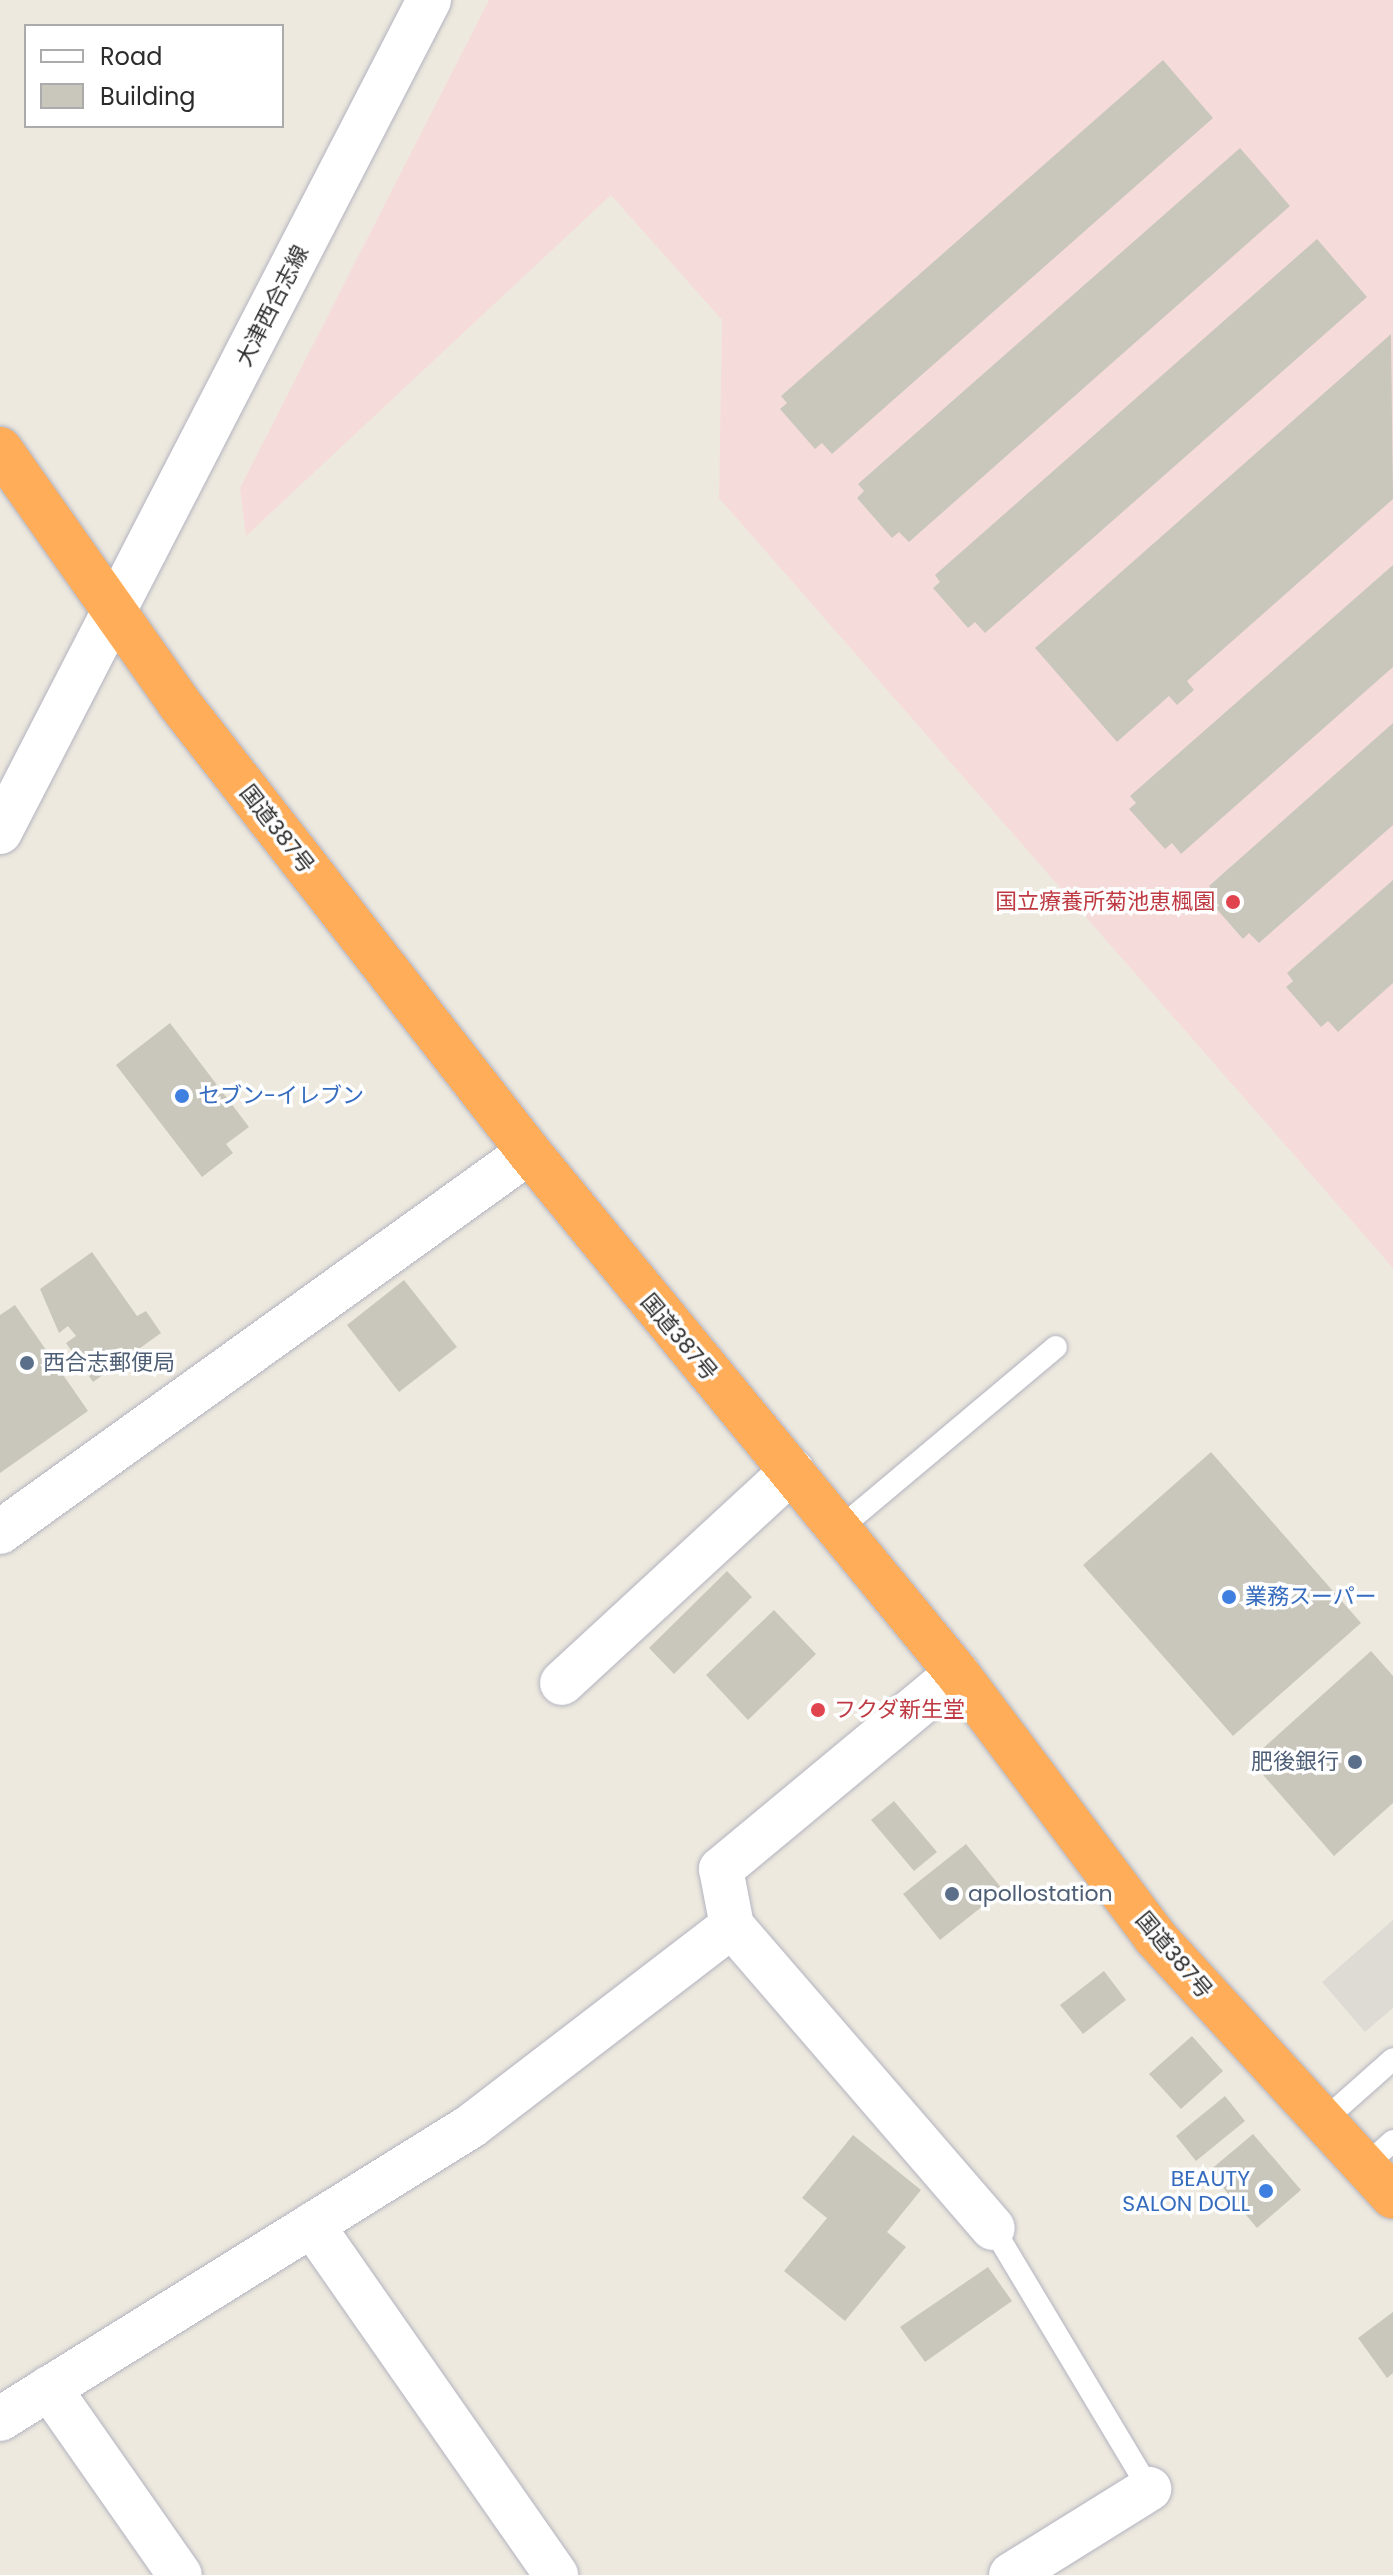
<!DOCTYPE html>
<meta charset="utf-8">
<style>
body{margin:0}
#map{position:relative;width:1393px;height:2575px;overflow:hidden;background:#eee9de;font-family:Poppins,"Noto Sans JP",sans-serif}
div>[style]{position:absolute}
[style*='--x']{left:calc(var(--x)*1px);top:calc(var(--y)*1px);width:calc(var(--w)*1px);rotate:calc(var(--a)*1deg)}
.medical>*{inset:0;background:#f5dcdb}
.plaza>*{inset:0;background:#dedbd5}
.building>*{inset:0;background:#c9c7bc}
.roads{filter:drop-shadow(0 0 2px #b2b3c0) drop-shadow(0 0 2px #b2b3c0)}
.lane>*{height:22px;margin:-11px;padding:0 11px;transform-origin:11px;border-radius:11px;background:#fff}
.street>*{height:44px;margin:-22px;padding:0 22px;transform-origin:22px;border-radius:22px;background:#fff}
.secondary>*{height:44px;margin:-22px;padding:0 22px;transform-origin:22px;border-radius:22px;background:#fff}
.highway>*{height:44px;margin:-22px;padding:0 22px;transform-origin:22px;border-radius:22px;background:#ffad58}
.dots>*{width:22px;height:22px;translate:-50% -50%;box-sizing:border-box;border:4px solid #fff;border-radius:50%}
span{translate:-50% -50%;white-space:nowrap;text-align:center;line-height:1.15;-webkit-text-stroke:7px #fff;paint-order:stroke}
.street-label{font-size:22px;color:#2c2c2c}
.health-label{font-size:22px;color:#be3a42}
.right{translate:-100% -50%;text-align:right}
.left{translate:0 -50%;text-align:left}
.shop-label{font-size:22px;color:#366cbe}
.service-label{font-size:22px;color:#4e5e75}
.legend{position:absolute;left:24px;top:24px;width:260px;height:104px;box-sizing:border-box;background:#fff;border:2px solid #ababab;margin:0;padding:10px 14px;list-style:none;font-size:24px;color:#2c2c2c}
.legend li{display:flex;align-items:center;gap:16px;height:40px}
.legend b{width:40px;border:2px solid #ababab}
</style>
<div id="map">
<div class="medical">
<i style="clip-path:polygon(489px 0,1393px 0,1393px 1268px,719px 498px,722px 320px,611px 195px,246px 536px,240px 488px)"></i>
</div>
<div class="plaza">
<i style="clip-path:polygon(1393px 1920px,1393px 2008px,1365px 2032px,1322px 1982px)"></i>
</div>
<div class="building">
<i style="clip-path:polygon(1163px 60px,1213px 118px,832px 454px,822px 443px,815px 449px,780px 409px,787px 403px,781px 396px)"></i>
<i style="clip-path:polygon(1240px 148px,1290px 206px,909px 542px,899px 532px,892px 538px,857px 498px,864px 491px,858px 484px)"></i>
<i style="clip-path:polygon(1317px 239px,1367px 297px,985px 633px,975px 622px,968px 628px,933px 588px,940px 582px,935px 575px)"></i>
<i style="clip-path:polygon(1391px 334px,1393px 499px,1187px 681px,1194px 690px,1177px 705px,1169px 696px,1117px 742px,1035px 648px)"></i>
<i style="clip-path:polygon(1393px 565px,1393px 667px,1181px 854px,1172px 843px,1165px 849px,1129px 809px,1136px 803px,1130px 796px)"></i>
<i style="clip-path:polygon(1393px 723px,1393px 825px,1259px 943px,1249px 933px,1243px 939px,1207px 898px,1214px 892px,1209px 886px)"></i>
<i style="clip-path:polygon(1393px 880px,1393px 983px,1338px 1032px,1328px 1021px,1321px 1027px,1286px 987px,1293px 981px,1287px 973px)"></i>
<i style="clip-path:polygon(170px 1023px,249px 1127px,226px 1144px,233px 1153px,202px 1177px,116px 1065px)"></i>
<i style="clip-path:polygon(92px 1252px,137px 1316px,146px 1311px,161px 1333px,93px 1382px,66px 1343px,76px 1336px,68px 1326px,59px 1333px,40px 1289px)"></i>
<i style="clip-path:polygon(404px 1280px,457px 1347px,399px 1392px,347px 1325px)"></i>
<i style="clip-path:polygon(15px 1305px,88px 1411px,0 1473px,0 1315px)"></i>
<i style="clip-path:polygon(1211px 1452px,1361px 1623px,1233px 1736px,1083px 1565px)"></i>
<i style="clip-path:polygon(727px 1571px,752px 1597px,674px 1674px,649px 1648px)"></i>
<i style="clip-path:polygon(774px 1610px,816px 1654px,748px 1720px,706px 1675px)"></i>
<i style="clip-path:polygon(1371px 1651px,1393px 1676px,1393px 1803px,1334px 1856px,1250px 1760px)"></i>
<i style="clip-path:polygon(894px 1801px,937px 1852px,914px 1871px,871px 1820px)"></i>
<i style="clip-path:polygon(966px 1844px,1003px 1890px,940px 1940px,903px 1894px)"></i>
<i style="clip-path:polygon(1104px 1971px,1126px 2000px,1083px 2034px,1060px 2005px)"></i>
<i style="clip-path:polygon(1192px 2036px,1223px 2071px,1181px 2109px,1149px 2074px)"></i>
<i style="clip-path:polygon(1225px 2096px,1245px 2121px,1196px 2161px,1176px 2136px)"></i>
<i style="clip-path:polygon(1253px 2134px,1301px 2190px,1257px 2228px,1209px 2171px)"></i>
<i style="clip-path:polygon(853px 2135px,921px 2190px,887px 2232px,906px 2247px,845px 2321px,784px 2271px,827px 2218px,802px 2198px)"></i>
<i style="clip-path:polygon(988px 2267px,1012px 2301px,925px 2362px,900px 2327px)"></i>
<i style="clip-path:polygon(1393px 2312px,1393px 2373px,1387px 2378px,1358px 2338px)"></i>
</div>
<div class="roads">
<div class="lane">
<i style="--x:839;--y:1529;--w:283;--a:-40"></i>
<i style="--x:1321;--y:2123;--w:96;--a:-41.6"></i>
<i style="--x:1364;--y:2167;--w:39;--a:-42"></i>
<i style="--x:993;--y:2228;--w:304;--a:59.1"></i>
</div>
<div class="street">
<i style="--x:0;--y:1532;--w:651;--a:-35.69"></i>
<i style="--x:562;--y:1683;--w:313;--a:-42.7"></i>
<i style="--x:732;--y:1926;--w:399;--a:49.2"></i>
<i style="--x:312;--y:2225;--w:427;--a:55.1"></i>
<i style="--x:49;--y:2388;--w:228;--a:55"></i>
<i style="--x:0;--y:2419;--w:555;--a:-31.88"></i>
<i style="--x:471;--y:2126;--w:329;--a:-37.5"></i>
<i style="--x:732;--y:1926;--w:58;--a:-100.9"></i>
<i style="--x:721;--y:1869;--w:307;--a:-39.7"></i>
<i style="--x:1011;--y:2575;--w:163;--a:-31.9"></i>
</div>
<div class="secondary">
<i style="--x:0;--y:832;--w:936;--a:-62.72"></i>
</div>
<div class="highway">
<i style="--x:0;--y:449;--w:311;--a:54.8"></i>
<i style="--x:179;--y:703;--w:569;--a:52.06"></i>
<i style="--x:529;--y:1152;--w:674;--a:50.6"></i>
<i style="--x:957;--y:1673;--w:330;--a:53.1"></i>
<i style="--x:1155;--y:1937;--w:352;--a:47.5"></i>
</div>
</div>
<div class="dots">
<i style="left:1233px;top:902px;background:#e0444e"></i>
<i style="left:182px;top:1096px;background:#3f7fe0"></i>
<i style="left:27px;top:1363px;background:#5c6f8a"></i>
<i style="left:1229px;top:1597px;background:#3f7fe0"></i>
<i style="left:818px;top:1710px;background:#e0444e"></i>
<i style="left:1355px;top:1762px;background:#5c6f8a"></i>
<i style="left:952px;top:1894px;background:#5c6f8a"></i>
<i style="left:1266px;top:2191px;background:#3f7fe0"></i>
</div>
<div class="street-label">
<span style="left:272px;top:306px;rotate:-63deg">大津西合志線</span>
<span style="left:277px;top:829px;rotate:52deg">国道387号</span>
<span style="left:679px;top:1337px;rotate:50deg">国道387号</span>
<span style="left:1174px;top:1955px;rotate:50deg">国道387号</span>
</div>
<div class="health-label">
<span class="right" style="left:1215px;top:902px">国立療養所菊池恵楓園</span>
<span class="left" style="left:834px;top:1710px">フクダ新生堂</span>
</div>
<div class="shop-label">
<span class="left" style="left:198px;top:1096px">セブン-イレブン</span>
<span class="left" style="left:1245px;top:1597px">業務スーパー</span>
<span class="right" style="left:1250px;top:2191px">BEAUTY<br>SALON DOLL</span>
</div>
<div class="service-label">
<span class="left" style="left:43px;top:1363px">西合志郵便局</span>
<span class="right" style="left:1339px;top:1762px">肥後銀行</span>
<span class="left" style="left:968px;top:1894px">apollostation</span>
</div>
<ul class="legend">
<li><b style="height:10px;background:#fff"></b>Road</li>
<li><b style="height:22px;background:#c9c7bc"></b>Building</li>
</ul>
</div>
